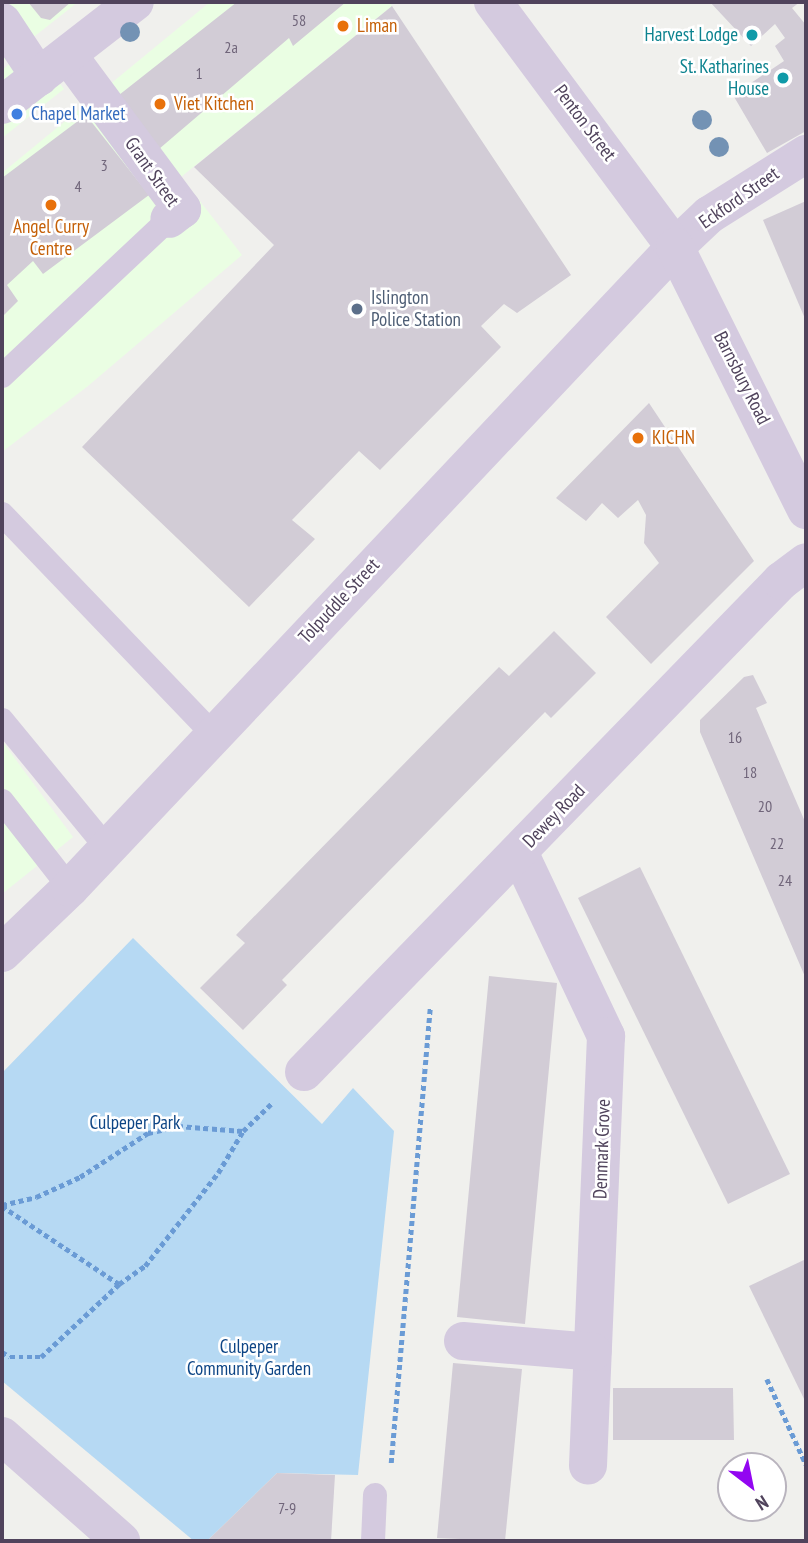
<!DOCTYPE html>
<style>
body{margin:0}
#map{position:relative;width:808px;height:1543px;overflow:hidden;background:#f0f0ed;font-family:"PT Sans Narrow",sans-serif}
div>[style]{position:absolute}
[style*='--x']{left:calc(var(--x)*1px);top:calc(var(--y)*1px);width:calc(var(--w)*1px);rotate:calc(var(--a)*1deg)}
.commercial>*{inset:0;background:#eafee3}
.green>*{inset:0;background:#b6d9f3}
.building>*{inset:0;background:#d2ccd6}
.path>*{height:4.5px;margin-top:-2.25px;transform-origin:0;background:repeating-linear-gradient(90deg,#6a9bd5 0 5px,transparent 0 8.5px)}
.service>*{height:24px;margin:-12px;padding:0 12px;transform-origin:12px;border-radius:12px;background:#d4cadf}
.pedestrian>*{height:37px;margin:-18.5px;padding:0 18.5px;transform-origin:18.5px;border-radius:18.5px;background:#d4cadf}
.minor>*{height:38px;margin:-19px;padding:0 19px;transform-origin:19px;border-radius:19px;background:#d4cadf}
.tertiary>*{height:38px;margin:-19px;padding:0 19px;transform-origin:19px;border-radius:19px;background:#d4cadf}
.trees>*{width:20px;height:20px;margin:-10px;border-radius:50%;background:#7392b4}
.dots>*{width:19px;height:19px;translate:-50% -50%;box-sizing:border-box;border:4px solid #fff;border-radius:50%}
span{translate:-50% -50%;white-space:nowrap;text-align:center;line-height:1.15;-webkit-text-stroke:5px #fff;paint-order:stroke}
.number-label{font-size:16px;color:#70657a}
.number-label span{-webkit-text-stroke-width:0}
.food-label{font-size:19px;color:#c56008}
.left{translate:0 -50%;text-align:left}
.culture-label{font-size:19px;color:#0d838f}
.right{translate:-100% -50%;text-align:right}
.shop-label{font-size:19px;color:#366cbe}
.street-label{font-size:19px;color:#50435c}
.service-label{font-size:19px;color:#4e5e75}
.park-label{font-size:19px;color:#0d4585}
.frame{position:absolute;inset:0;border:4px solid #50435c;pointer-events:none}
.north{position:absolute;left:717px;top:1452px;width:70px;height:70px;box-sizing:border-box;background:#fff;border:2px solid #b9b4be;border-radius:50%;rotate:148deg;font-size:19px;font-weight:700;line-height:28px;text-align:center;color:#50435c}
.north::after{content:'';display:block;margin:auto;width:24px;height:32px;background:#9306f1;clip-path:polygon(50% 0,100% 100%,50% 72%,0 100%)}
</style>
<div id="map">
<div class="commercial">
<i style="clip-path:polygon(2px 2px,78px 2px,2px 62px)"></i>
<i style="clip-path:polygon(210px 2px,390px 2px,392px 6px,181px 177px,242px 255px,88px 386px,2px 452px,2px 173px)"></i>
<i style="clip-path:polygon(32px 46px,64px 89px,2px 138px,2px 70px)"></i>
<i style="clip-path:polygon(2px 741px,73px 837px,2px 894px)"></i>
</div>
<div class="green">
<i style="clip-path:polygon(133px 938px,322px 1124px,353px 1088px,394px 1131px,358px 1475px,277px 1473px,207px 1541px,194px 1541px,2px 1381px,2px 1073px)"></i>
</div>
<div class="building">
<i style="clip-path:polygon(28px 2px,71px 2px,50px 20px,41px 18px)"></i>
<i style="clip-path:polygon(237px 2px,346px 2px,293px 46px,289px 38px,159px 149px,119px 95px)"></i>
<i style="clip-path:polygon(710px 2px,800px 2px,792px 8px,806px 25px,806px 131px,767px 153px,733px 95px,784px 61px,775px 46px,785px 38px,775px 24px,751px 46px)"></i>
<i style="clip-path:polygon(392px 6px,571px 275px,517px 313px,504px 304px,481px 326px,501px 347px,380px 470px,359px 451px,292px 520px,315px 539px,249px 607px,82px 447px,274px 245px,194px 167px)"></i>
<i style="clip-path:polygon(86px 115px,149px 195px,43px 274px,33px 261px,7px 285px,18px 301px,2px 317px,2px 178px)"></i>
<i style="clip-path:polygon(806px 201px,806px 321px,763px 220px)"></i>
<i style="clip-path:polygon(649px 403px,754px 561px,651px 664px,606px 617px,659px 563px,644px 543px,646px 515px,638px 500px,618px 518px,602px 503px,586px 521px,556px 498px)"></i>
<i style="clip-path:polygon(554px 631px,596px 673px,551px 718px,545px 712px,282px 980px,287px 985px,243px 1030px,200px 988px,245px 943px,236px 935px,499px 667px,509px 676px)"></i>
<i style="clip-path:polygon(753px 675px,767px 703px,756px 708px,806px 824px,806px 979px,700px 732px,700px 720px,744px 677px)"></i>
<i style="clip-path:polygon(640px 867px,790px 1174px,728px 1204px,578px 898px)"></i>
<i style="clip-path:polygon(489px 976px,557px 983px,525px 1324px,457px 1317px)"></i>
<i style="clip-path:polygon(806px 1259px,806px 1403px,749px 1286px)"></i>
<i style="clip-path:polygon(453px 1363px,522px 1369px,505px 1541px,437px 1538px)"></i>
<i style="clip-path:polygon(613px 1388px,733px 1388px,734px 1440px,613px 1440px)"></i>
<i style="clip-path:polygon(277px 1473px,335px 1475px,331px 1541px,207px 1541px)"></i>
</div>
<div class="path">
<i style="--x:2;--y:1205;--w:35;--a:-13"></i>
<i style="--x:36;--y:1197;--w:48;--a:-24.4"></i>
<i style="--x:80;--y:1177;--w:81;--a:-32.9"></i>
<i style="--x:148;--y:1133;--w:31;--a:-13"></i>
<i style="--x:178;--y:1126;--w:65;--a:4.4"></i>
<i style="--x:243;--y:1131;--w:42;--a:-44"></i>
<i style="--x:2;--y:1206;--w:141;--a:33.7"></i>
<i style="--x:2;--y:1352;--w:9;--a:32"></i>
<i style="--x:10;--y:1357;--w:31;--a:0"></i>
<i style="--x:41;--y:1357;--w:107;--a:-43.1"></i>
<i style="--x:119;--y:1284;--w:32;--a:-35"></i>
<i style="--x:145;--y:1266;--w:118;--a:-51.9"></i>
<i style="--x:218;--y:1173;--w:49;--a:-59.2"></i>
<i style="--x:767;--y:1379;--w:94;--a:65.4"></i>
<i style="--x:391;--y:1463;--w:457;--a:-85.1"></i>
</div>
<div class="service">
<i style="--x:2;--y:376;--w:229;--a:-43.2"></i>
<i style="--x:2;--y:514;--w:306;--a:46.2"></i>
<i style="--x:2;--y:720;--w:166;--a:50.6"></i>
<i style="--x:2;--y:801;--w:110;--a:52"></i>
<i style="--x:373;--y:1541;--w:46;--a:-87.5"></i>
</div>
<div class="pedestrian">
<i style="--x:2;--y:21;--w:67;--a:56.5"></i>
</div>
<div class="minor">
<i style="--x:68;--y:55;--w:192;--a:53.5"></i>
<i style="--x:182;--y:209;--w:16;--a:142"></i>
<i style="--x:2;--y:105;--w:168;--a:-37.8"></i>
<i style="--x:519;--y:852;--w:204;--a:64.7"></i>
<i style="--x:606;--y:1036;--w:430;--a:92.4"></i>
<i style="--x:2;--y:953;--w:94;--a:-43.7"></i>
<i style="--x:70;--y:888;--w:881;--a:-46.65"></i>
<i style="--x:675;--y:247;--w:47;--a:-43.3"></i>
<i style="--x:709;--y:215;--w:115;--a:-32.2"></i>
<i style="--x:304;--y:1072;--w:685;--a:-45.83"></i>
<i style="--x:781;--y:581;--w:31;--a:-37"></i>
<i style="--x:463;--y:1341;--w:130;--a:4.8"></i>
<i style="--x:2;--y:1436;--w:159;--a:41.4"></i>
</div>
<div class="tertiary">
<i style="--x:493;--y:2;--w:305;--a:53.4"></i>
<i style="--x:675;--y:247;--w:294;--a:63.5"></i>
</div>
<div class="trees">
<i style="left:130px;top:32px"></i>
<i style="left:702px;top:120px"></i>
<i style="left:719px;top:147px"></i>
</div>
<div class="dots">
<i style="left:343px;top:26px;background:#e8710a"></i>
<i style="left:752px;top:35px;background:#0f9aa8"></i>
<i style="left:783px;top:78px;background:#0f9aa8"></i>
<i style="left:160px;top:104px;background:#e8710a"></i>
<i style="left:17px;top:114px;background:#3f7fe0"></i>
<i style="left:51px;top:205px;background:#e8710a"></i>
<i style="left:357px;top:309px;background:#5c6f8a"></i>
<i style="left:638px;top:438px;background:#e8710a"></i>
</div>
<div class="number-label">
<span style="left:299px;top:20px">58</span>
<span style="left:231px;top:47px">2a</span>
<span style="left:199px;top:73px">1</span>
<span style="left:104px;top:165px">3</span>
<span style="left:78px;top:186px">4</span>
<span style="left:735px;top:737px">16</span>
<span style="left:750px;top:772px">18</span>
<span style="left:765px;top:806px">20</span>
<span style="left:777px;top:843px">22</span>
<span style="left:785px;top:880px">24</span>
<span style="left:287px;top:1508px">7-9</span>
</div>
<div class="food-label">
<span class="left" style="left:357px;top:26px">Liman</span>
<span class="left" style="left:174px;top:104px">Viet Kitchen</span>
<span style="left:51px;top:238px">Angel Curry<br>Centre</span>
<span class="left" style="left:652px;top:438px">KICHN</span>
</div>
<div class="culture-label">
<span class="right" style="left:738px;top:35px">Harvest Lodge</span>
<span class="right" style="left:769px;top:78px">St. Katharines<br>House</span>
</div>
<div class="shop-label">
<span class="left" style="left:31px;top:114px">Chapel Market</span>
</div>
<div class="street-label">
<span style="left:585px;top:123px;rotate:53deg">Penton Street</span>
<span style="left:152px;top:172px;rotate:55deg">Grant Street</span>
<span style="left:739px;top:198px;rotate:-35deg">Eckford Street</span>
<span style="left:742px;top:378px;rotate:63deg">Barnsbury Road</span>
<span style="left:339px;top:601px;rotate:-47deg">Tolpuddle Street</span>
<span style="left:554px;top:816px;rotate:-46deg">Dewey Road</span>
<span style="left:602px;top:1149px;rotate:-88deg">Denmark Grove</span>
</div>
<div class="service-label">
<span class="left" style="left:371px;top:309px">Islington<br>Police Station</span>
</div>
<div class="park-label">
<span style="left:135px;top:1123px">Culpeper Park</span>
<span style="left:249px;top:1358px">Culpeper<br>Community Garden</span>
</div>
<div class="frame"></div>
<div class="north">N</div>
</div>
